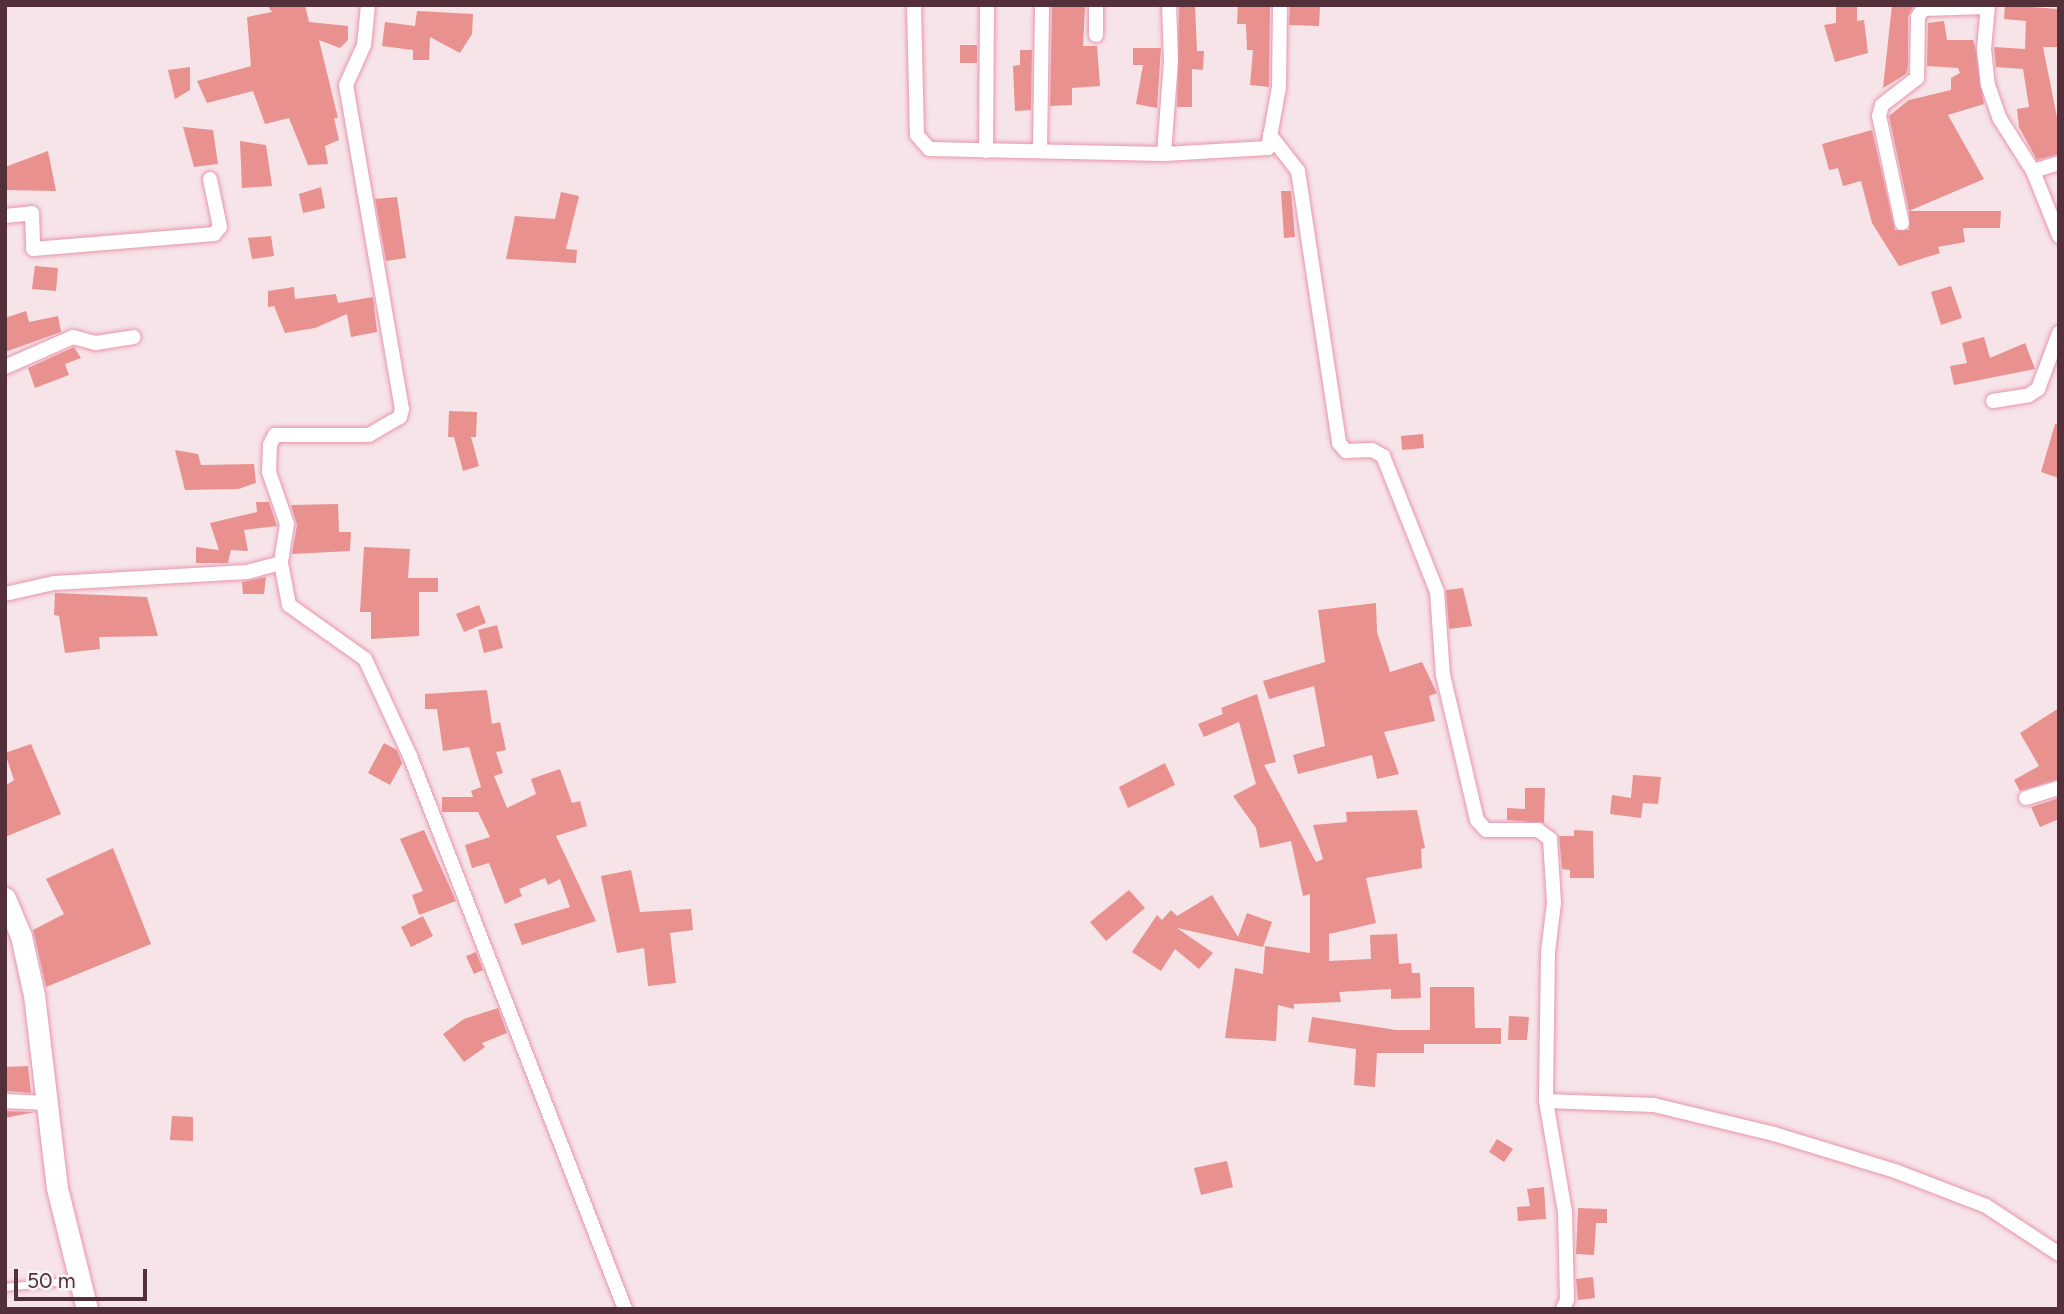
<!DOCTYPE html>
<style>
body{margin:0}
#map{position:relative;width:2064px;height:1314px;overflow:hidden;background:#f6e4e8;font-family:Figtree,sans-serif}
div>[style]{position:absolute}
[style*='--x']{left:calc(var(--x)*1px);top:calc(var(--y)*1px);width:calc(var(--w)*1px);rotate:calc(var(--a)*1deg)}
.building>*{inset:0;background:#e8918f}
.roads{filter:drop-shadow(0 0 2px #e995ad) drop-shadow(0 0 2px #e995ad)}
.lane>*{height:7px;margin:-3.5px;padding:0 3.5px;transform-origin:3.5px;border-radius:3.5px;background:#fff}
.street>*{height:14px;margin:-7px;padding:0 7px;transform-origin:7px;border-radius:7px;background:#fff}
.secondary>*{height:21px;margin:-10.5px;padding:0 10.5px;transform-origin:10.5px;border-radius:10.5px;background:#fff}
span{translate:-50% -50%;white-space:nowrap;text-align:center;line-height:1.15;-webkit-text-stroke:5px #f6f6f6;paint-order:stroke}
.frame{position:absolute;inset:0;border:7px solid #522f39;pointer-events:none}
.scale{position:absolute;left:14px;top:1269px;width:133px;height:32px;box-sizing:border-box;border:4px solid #522f39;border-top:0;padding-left:9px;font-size:21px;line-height:24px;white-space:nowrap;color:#522f39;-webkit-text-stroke:5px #f6f6f6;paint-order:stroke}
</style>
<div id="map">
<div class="building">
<i style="clip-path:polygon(267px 5px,305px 5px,309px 22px,348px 26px,348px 40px,340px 48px,319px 40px,338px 118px,334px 118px,339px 140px,325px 146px,328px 164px,308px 165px,289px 118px,265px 124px,253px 91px,207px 103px,197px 81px,251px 66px,247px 17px,272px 12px)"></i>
<i style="clip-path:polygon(1179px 5px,1195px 5px,1197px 51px,1204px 51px,1203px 70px,1192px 69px,1192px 107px,1177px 107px)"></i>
<i style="clip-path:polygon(1238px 5px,1270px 5px,1269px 87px,1250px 85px,1253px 50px,1247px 50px,1246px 24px,1237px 24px)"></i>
<i style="clip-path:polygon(1290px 5px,1320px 6px,1319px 26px,1289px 25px)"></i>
<i style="clip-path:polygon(1836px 5px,1857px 5px,1857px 21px,1864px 20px,1868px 53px,1835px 62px,1824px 25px,1836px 23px)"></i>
<i style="clip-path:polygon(1892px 5px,1914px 5px,1908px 17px,1908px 67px,1906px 74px,1883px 88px)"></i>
<i style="clip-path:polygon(2005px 5px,2058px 9px,2059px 47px,2043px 47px,2059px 127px,2059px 154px,2037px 160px,2019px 127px,2017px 109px,2029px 107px,2023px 69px,1996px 67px,1994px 47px,2025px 49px,2026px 21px,2004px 19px)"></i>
<i style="clip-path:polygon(1052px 7px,1085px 7px,1083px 46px,1097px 46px,1100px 86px,1072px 88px,1072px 105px,1050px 106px)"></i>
<i style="clip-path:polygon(417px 11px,473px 14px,472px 34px,460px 53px,430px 37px,429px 60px,413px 60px,413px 50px,382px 46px,385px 22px,415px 26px)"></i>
<i style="clip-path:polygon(1944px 21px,1947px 40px,1973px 40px,1975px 46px,1984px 104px,1948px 115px,1984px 179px,1909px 211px,1889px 116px,1909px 100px,1951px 90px,1951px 78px,1960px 73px,1958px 68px,1927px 66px,1928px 23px)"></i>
<i style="clip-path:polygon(960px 45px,977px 45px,977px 63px,960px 63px)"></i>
<i style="clip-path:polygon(1133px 48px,1161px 48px,1157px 108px,1136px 104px,1143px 65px,1133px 65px)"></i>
<i style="clip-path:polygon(1020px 50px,1032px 50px,1031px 110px,1015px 111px,1013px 66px,1020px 65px)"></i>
<i style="clip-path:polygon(190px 67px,190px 90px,175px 99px,168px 70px)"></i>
<i style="clip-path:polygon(183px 127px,213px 130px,218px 164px,194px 167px)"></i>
<i style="clip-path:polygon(1872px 130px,1895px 230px,1909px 230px,1909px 211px,2001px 211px,2000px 228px,1963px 228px,1965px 242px,1938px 247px,1940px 253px,1899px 266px,1872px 223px,1861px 181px,1843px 186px,1838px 168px,1829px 170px,1822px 144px)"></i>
<i style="clip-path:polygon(240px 141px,266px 145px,272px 186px,242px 188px)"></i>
<i style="clip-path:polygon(48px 151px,56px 191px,5px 190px,5px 167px)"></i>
<i style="clip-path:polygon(321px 187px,325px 208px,303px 213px,299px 194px)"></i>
<i style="clip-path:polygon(1281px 191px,1291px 191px,1295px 237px,1284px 238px)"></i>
<i style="clip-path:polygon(561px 192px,579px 196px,566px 249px,577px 250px,576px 263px,506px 259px,515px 216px,555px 219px)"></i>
<i style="clip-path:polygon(397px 197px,406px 258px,386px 261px,375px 199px)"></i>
<i style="clip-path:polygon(271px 236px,274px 256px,252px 259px,248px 238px)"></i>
<i style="clip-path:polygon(35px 266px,58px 268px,56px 291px,32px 289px)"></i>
<i style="clip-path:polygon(1951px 286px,1962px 318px,1941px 325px,1931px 292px)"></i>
<i style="clip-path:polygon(294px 287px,295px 299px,336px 294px,338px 303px,373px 297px,377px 332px,351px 337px,347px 314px,315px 328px,285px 333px,274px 306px,268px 307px,268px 291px)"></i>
<i style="clip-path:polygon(26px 311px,29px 322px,58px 316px,61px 332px,5px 352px,5px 318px)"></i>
<i style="clip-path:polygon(1984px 337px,1990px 358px,2025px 343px,2035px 369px,1954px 385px,1950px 366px,1967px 363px,1962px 343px)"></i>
<i style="clip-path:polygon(74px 347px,81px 358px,65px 364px,69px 375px,35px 388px,28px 368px)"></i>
<i style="clip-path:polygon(449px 411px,477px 412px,476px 437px,471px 437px,479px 466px,463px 471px,454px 437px,448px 437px)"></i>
<i style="clip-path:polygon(2055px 424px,2059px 425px,2059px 478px,2041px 472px)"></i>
<i style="clip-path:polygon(1423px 434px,1424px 448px,1402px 450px,1401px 436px)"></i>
<i style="clip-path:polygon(175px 450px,198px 454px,201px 465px,254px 464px,256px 483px,238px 489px,185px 490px)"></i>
<i style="clip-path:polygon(256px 502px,269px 502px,277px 526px,244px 530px,248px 551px,231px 550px,228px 563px,196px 563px,196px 547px,219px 550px,210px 523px,257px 512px)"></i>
<i style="clip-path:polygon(338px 504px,339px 532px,351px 532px,350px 551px,292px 554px,297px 525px,291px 505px)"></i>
<i style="clip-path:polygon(364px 547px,410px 549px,408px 578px,438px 578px,438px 592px,419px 592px,419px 636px,371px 639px,371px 612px,360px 612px)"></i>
<i style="clip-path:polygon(266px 577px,264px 594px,243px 594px,242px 582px)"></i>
<i style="clip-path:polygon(1463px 588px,1472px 626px,1449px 629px,1446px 590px)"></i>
<i style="clip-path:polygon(55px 593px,147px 597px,158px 636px,99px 637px,100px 649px,65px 653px,59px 616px,54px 615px)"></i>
<i style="clip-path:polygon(1376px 603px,1377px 632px,1390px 672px,1422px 662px,1437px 693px,1429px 696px,1435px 721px,1384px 732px,1399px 774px,1377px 779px,1372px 755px,1298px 774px,1293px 755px,1325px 746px,1314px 686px,1269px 699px,1263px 681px,1325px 662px,1318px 610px)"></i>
<i style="clip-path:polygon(479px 605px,486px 623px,464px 632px,456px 614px)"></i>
<i style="clip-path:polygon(497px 625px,503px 648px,484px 653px,478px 630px)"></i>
<i style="clip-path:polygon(487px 690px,492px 724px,500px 722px,506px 750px,496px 752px,503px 773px,494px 776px,507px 808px,536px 794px,531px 779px,560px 769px,572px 803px,580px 801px,587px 826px,556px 836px,596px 921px,522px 945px,514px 924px,570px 907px,560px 879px,548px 885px,545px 878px,519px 889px,522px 896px,505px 904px,489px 863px,472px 868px,465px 845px,490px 837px,478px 812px,442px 812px,442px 797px,473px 797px,471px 791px,481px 787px,469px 747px,443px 751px,437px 709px,425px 709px,425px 694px)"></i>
<i style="clip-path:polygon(1257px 694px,1276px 762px,1264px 765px,1316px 862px,1323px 859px,1313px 825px,1347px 822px,1346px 812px,1417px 810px,1425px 848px,1421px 849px,1422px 868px,1366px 878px,1376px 923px,1329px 934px,1329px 961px,1371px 959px,1370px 935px,1397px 934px,1399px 964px,1411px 963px,1412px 973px,1420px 973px,1421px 998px,1391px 999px,1391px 989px,1339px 992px,1341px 1002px,1294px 1004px,1294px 1009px,1278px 1005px,1276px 1041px,1225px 1038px,1235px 968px,1263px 974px,1265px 946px,1310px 953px,1310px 894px,1303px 896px,1291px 841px,1260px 848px,1256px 828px,1233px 796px,1256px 784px,1239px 722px,1204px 737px,1198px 724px,1223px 714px,1221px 708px)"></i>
<i style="clip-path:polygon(2059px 708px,2059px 779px,2020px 791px,2014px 780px,2039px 766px,2020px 733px)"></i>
<i style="clip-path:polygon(384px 743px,397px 750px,402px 763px,390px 785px,368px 773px)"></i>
<i style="clip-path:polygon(31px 744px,61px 814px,5px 837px,5px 786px,14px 780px,5px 753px)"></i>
<i style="clip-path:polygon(1165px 763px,1175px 785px,1128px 808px,1119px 787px)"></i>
<i style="clip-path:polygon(1633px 775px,1661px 777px,1658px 804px,1643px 803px,1641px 818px,1610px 814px,1612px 795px,1631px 798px)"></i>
<i style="clip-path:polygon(1525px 788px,1545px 788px,1544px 823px,1507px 820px,1507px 808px,1525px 809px)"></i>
<i style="clip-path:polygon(2059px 798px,2059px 819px,2040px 827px,2031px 807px)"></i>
<i style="clip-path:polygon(424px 830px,456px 901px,419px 915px,412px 895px,423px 891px,400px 839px)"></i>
<i style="clip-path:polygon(1574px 830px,1593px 831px,1594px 878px,1570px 878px,1570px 870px,1562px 869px,1559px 836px,1574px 836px)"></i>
<i style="clip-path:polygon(113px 848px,151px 944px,46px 987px,33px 930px,64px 914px,46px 879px)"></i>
<i style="clip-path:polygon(631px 870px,640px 912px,691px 909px,693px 930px,670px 933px,676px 983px,648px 986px,644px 948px,617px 953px,601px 876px)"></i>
<i style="clip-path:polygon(1129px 890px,1145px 908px,1106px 941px,1090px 922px)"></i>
<i style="clip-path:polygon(1212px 895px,1238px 937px,1247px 913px,1272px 922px,1263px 947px,1177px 928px,1213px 953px,1199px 969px,1175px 949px,1161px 971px,1132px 952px,1157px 915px,1162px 920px,1171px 910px,1177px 916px)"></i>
<i style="clip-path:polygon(423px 916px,433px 936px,411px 947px,401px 927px)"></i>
<i style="clip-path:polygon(476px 952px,483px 970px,474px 974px,466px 956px)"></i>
<i style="clip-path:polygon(1430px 987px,1474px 987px,1475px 1028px,1501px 1028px,1501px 1044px,1424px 1044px,1424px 1053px,1377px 1053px,1375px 1087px,1354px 1085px,1356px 1049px,1308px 1042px,1312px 1017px,1396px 1030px,1430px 1030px)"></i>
<i style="clip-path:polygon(498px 1008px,507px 1033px,482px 1043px,485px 1047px,464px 1062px,443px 1034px,464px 1019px)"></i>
<i style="clip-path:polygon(1509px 1016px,1529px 1017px,1527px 1040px,1508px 1040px)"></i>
<i style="clip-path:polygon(28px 1066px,31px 1093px,5px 1091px,5px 1067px)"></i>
<i style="clip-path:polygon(5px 1111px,34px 1112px,5px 1118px)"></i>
<i style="clip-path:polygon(172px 1116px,193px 1117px,193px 1141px,170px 1140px)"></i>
<i style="clip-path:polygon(1497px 1139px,1513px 1149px,1504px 1162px,1489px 1152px)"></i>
<i style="clip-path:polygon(1227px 1161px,1233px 1187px,1201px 1195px,1194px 1168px)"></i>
<i style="clip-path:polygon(1544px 1187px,1546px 1219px,1518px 1221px,1517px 1207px,1530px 1206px,1527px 1189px)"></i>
<i style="clip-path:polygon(1578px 1208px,1607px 1209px,1607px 1223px,1596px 1223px,1594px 1255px,1576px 1254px)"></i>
<i style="clip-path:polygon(1593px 1277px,1595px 1298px,1578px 1300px,1576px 1279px)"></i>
</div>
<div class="roads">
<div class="lane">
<i style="--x:5;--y:1287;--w:72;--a:-5.6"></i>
</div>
<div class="street">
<i style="--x:368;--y:5;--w:40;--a:95.7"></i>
<i style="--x:364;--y:45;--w:44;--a:114.2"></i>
<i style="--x:346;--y:85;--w:329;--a:80.2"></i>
<i style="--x:402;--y:409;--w:8;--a:104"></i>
<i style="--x:400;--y:417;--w:36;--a:150"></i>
<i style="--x:369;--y:435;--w:94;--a:180"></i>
<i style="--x:275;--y:435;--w:11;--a:117"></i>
<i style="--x:270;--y:445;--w:27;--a:92"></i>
<i style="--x:269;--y:472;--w:55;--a:70.9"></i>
<i style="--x:287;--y:524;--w:39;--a:99"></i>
<i style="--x:281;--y:563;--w:43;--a:79.2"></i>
<i style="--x:289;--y:605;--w:93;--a:35.4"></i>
<i style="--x:365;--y:659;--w:107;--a:65.1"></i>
<i style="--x:410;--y:756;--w:593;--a:68.75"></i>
<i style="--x:914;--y:5;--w:130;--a:88.7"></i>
<i style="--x:917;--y:135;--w:18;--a:49"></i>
<i style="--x:929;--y:149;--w:235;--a:1.2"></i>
<i style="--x:1164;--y:154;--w:104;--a:-3.3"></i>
<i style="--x:1268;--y:148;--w:62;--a:-79.8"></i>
<i style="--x:1279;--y:87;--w:82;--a:-89.3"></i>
<i style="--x:1988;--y:5;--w:44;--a:95.2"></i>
<i style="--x:1984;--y:49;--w:36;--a:84"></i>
<i style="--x:1988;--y:85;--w:36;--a:71"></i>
<i style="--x:2000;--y:119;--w:62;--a:57.6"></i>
<i style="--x:2033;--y:171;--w:70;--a:68.2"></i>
<i style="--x:1096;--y:35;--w:30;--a:-90"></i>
<i style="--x:1270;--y:135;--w:46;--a:52.1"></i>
<i style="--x:1298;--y:171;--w:275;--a:81.4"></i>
<i style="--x:1339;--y:443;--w:11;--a:49"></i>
<i style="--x:1346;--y:451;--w:26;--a:-2"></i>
<i style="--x:1372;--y:450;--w:13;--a:29"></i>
<i style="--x:1383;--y:456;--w:146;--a:68.3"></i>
<i style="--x:1437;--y:592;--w:83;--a:85.9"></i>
<i style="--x:1443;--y:675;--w:149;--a:76.8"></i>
<i style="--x:1477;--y:820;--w:13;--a:48"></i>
<i style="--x:1486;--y:830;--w:52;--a:0"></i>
<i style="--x:1538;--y:830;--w:15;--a:37"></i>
<i style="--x:1550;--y:839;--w:64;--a:86.4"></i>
<i style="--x:1554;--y:903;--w:49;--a:97"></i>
<i style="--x:1548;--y:952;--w:149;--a:90.8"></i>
<i style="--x:1546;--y:1101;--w:113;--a:80.3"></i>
<i style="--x:1565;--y:1212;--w:88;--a:88.7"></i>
<i style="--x:1567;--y:1300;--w:10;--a:114"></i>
<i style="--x:986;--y:151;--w:146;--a:-89.6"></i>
<i style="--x:1040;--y:151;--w:146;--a:-89.2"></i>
<i style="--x:1164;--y:154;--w:93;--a:-85.7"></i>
<i style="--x:1171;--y:61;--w:56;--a:-92"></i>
<i style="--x:2033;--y:171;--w:27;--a:-17"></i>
<i style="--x:5;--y:216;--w:27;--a:-6"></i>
<i style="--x:32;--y:213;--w:36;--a:88"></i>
<i style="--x:33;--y:249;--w:182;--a:-4.7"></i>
<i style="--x:214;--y:234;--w:9;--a:-49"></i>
<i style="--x:220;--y:227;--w:49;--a:-101.8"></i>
<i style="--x:1902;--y:223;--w:109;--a:-102.1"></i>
<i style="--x:1879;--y:116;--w:11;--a:-75"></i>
<i style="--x:1882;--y:105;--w:44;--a:-37.6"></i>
<i style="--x:1917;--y:78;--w:61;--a:-89.1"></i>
<i style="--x:1918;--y:17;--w:9;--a:-58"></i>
<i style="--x:1923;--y:9;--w:64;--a:-1.8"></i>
<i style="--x:5;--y:367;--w:74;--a:-23.8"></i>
<i style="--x:73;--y:337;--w:24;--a:15"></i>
<i style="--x:96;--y:343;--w:38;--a:-9"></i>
<i style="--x:1993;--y:401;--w:36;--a:-9"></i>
<i style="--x:2029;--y:395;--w:11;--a:-34"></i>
<i style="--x:2038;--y:389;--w:60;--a:-69.4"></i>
<i style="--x:5;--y:594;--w:50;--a:-12.7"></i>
<i style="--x:54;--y:583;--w:193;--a:-3.3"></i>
<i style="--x:247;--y:572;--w:35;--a:-15"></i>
<i style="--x:2026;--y:798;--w:34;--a:-17"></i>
<i style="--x:5;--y:1101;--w:41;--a:2.8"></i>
<i style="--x:1546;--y:1101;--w:108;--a:2.1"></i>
<i style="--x:1654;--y:1105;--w:123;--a:13.6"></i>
<i style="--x:1774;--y:1134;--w:127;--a:17"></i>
<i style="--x:1895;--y:1171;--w:97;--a:21"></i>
<i style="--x:1986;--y:1206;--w:87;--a:33.3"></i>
</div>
<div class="secondary">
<i style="--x:5;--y:898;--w:41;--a:67.2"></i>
<i style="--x:21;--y:936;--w:60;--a:77.6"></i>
<i style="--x:34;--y:995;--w:194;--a:83.2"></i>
<i style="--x:57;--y:1188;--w:125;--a:76.1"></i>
</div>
</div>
<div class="frame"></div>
<div class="scale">50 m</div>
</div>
